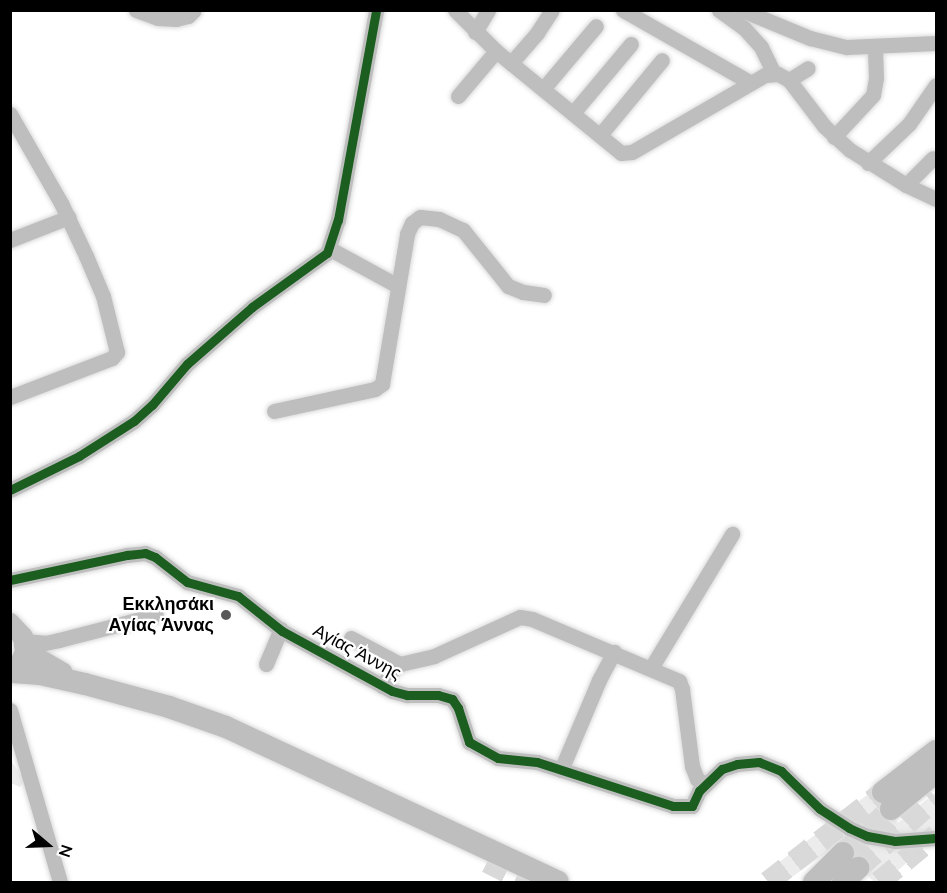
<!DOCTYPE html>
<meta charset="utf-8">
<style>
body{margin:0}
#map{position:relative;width:947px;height:893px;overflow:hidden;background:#fff;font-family:"Nunito Sans",sans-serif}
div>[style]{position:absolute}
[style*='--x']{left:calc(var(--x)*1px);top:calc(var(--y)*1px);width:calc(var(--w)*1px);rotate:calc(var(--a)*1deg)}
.green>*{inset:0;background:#ececec}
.highway-tunnel>*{height:22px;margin-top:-11px;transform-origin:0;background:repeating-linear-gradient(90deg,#d9d9d9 0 22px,transparent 0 33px)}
.roads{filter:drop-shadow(0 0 2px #dbdbdb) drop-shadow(0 0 2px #dbdbdb)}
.minor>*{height:15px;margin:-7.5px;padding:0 7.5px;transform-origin:7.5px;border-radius:7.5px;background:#bebebe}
.major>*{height:20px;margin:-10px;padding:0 10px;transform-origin:10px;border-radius:10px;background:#bebebe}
.highway>*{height:22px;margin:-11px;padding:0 11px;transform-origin:11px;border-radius:11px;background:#bebebe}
.cycleway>*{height:9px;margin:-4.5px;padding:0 4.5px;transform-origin:4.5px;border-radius:4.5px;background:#1b5e20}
.dots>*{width:16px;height:16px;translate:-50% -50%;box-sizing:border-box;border:3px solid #fff;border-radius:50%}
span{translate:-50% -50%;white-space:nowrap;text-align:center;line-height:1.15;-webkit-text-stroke:4.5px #fff;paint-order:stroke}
.poi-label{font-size:18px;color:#000;font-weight:700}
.right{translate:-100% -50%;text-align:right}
.street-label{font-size:18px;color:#000}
.frame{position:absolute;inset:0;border:12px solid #000;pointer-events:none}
.north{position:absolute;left:18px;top:815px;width:60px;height:60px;-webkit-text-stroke:4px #fff;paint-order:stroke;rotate:109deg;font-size:16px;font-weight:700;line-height:24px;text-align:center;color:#000}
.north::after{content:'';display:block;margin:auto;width:21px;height:27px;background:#000;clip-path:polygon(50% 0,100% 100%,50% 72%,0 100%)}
</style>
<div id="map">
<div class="green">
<i style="clip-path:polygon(10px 739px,12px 762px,25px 781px,20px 787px,11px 783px)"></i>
<i style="clip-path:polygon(875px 789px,898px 823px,936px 792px,936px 838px,884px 882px,874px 882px,837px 845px,785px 882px,772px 882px,765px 873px)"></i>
</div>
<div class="highway-tunnel">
<i style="--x:843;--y:853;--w:65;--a:-42.5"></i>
<i style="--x:487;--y:862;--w:45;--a:26.6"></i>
<i style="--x:858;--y:868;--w:105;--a:-41.9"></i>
<i style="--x:768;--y:882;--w:146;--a:-38"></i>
<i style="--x:879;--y:882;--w:74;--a:-39.5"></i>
</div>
<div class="roads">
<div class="minor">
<i style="--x:136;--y:10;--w:23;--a:20"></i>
<i style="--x:158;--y:18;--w:18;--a:3"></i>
<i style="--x:176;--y:19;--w:12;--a:-14"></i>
<i style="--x:188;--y:16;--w:8;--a:-45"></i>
<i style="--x:455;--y:10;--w:58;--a:45"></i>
<i style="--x:496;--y:51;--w:161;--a:39.2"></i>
<i style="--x:621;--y:153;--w:11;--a:-5"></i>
<i style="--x:632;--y:152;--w:154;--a:-30.1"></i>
<i style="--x:765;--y:75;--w:13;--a:-4"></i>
<i style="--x:778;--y:74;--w:13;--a:29"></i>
<i style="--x:789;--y:80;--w:58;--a:52.7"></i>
<i style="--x:824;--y:126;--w:35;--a:43"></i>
<i style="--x:850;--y:150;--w:66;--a:32"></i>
<i style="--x:906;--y:185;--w:33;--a:25"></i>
<i style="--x:623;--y:10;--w:147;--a:29.7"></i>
<i style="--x:719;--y:10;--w:31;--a:36"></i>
<i style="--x:744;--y:28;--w:25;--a:48"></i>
<i style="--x:761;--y:47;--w:30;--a:64"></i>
<i style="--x:742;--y:10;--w:74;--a:22.4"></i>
<i style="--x:810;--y:38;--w:38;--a:14"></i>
<i style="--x:847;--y:47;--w:89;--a:-2.6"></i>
<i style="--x:475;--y:32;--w:26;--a:-59"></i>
<i style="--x:511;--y:63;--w:40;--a:-49"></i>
<i style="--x:537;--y:33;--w:27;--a:-57"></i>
<i style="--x:789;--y:80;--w:22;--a:-32"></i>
<i style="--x:543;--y:89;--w:82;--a:-49.9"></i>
<i style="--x:458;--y:96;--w:59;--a:-49.8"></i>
<i style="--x:573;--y:113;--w:90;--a:-50"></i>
<i style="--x:10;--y:114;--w:103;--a:60.2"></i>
<i style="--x:61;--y:203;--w:59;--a:64.7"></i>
<i style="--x:86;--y:256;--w:43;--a:67"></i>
<i style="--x:103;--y:296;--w:58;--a:76"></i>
<i style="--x:117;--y:352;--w:8;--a:130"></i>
<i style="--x:112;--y:358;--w:109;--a:159.1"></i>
<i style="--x:600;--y:135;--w:97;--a:-50.4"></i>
<i style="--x:834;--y:137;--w:57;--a:-47.1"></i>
<i style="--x:873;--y:95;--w:17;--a:-80"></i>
<i style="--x:876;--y:78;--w:31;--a:-92"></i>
<i style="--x:868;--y:163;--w:57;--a:-43.6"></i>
<i style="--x:909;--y:124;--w:47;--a:-55.3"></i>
<i style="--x:906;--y:185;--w:38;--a:-45"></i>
<i style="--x:10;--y:240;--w:63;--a:-21.3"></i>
<i style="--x:330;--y:249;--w:77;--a:28.6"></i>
<i style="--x:274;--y:411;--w:103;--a:-12.3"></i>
<i style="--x:375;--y:389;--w:9;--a:-36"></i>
<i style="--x:382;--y:384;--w:152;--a:-80.5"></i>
<i style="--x:407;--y:234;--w:12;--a:-66"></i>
<i style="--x:412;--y:223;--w:10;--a:-37"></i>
<i style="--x:420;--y:217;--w:19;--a:6"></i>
<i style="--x:439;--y:219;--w:26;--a:25"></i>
<i style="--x:463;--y:230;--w:72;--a:51.2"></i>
<i style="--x:508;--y:286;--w:16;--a:22"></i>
<i style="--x:523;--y:292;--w:21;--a:8"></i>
<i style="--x:10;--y:490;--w:77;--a:-26.2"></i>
<i style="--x:79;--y:456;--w:65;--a:-32.5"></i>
<i style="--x:134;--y:421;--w:24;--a:-42"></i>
<i style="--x:152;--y:405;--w:54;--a:-49.5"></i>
<i style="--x:187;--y:364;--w:86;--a:-41.2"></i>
<i style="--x:252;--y:307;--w:92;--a:-35.8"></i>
<i style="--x:327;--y:253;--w:35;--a:-72"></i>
<i style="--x:338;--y:220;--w:213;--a:-79.7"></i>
<i style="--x:10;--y:580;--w:120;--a:-12.1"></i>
<i style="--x:127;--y:555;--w:18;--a:-6"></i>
<i style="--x:145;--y:553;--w:11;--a:22"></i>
<i style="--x:155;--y:557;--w:41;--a:38"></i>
<i style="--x:187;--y:582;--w:53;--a:15.4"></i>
<i style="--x:238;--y:596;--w:56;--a:38.5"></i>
<i style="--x:282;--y:631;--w:125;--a:28.6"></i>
<i style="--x:392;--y:691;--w:16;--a:15"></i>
<i style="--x:407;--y:695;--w:31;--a:0"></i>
<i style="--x:438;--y:695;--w:15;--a:16"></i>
<i style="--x:452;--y:699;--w:11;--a:56"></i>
<i style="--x:458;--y:708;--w:36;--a:72"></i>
<i style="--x:469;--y:742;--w:33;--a:29"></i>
<i style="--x:498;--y:758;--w:39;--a:6"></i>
<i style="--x:537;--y:762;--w:143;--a:17.9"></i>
<i style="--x:673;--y:806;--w:19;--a:0"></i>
<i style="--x:692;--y:806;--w:17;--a:-65"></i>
<i style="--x:699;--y:791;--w:32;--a:-44"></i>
<i style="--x:722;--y:769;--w:16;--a:-18"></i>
<i style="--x:737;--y:764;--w:22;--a:-5"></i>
<i style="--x:759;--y:762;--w:24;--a:22"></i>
<i style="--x:781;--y:771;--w:54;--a:44.3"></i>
<i style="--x:820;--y:809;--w:35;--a:33"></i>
<i style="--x:849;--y:828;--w:20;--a:24"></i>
<i style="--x:867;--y:836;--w:28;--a:10"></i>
<i style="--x:895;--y:841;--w:41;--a:-4.2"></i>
<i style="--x:351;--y:638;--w:55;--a:28"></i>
<i style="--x:24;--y:641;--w:21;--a:5"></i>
<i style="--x:45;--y:643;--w:14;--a:-12"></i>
<i style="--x:59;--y:640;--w:100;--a:-14.5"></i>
<i style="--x:266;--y:664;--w:38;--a:-67"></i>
<i style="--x:651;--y:668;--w:157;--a:-58.8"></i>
<i style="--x:382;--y:686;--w:20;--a:-57"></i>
<i style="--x:393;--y:669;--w:9;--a:-36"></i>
<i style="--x:400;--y:664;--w:35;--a:-13"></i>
<i style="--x:434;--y:656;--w:94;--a:-24.4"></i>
<i style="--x:520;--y:617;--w:12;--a:9"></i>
<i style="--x:532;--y:619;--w:160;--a:22.9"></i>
<i style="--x:679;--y:681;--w:9;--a:69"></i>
<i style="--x:682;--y:689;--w:78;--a:82.6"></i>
<i style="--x:692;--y:766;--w:14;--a:69"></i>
<i style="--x:697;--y:779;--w:9;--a:32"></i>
<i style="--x:10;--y:710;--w:179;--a:73.8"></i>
<i style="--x:561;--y:770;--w:98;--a:-67.1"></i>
<i style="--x:599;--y:680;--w:32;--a:-62"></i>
</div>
<div class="major">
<i style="--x:10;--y:623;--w:19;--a:47"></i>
<i style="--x:23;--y:637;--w:15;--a:82"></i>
<i style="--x:25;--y:652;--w:17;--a:115"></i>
<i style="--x:18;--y:667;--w:10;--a:143"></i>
</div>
<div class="highway">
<i style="--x:25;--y:644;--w:16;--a:55"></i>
<i style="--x:34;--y:657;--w:32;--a:30"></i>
<i style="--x:12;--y:672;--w:28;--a:4"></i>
<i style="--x:40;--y:674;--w:46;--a:12.5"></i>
<i style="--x:85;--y:684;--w:87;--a:15.3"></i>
<i style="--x:169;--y:707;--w:60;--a:19.3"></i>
<i style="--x:226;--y:727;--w:366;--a:25"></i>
<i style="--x:883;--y:792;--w:67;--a:-37.7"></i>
<i style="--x:891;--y:809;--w:58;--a:-39.4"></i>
<i style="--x:814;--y:882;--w:41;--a:-45"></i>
<i style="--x:843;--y:882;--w:21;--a:-43"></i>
</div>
</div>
<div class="cycleway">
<i style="--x:10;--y:490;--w:77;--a:-26.2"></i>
<i style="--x:79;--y:456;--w:65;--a:-32.5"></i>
<i style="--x:134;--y:421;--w:24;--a:-42"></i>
<i style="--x:152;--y:405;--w:54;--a:-49.5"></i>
<i style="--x:187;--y:364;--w:86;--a:-41.2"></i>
<i style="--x:252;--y:307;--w:92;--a:-35.8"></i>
<i style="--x:327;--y:253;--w:35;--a:-72"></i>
<i style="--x:338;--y:220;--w:213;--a:-79.7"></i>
<i style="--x:10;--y:580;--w:120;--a:-12.1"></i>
<i style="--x:127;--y:555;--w:18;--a:-6"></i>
<i style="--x:145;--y:553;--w:11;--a:22"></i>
<i style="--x:155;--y:557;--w:41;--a:38"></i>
<i style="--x:187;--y:582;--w:53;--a:15.4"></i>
<i style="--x:238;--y:596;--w:56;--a:38.5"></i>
<i style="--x:282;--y:631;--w:125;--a:28.6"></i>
<i style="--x:392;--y:691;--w:16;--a:15"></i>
<i style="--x:407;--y:695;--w:31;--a:0"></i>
<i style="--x:438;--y:695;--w:15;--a:16"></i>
<i style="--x:452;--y:699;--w:11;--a:56"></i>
<i style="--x:458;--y:708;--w:36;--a:72"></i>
<i style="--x:469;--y:742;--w:33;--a:29"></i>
<i style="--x:498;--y:758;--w:39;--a:6"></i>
<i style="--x:537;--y:762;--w:143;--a:17.9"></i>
<i style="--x:673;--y:806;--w:19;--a:0"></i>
<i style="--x:692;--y:806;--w:17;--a:-65"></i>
<i style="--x:699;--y:791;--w:32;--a:-44"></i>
<i style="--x:722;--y:769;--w:16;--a:-18"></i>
<i style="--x:737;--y:764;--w:22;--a:-5"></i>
<i style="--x:759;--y:762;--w:24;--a:22"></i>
<i style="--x:781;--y:771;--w:54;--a:44.3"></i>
<i style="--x:820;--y:809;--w:35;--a:33"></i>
<i style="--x:849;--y:828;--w:20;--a:24"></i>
<i style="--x:867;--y:836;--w:28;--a:10"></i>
<i style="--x:895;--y:841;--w:41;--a:-4.2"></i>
</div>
<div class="dots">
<i style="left:226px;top:615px;background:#595959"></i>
</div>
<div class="poi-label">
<span class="right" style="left:214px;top:615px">Εκκλησάκι<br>Αγίας Άννας</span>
</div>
<div class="street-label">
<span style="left:357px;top:652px;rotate:28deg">Αγίας Άννης</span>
</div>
<div class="frame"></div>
<div class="north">N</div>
</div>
